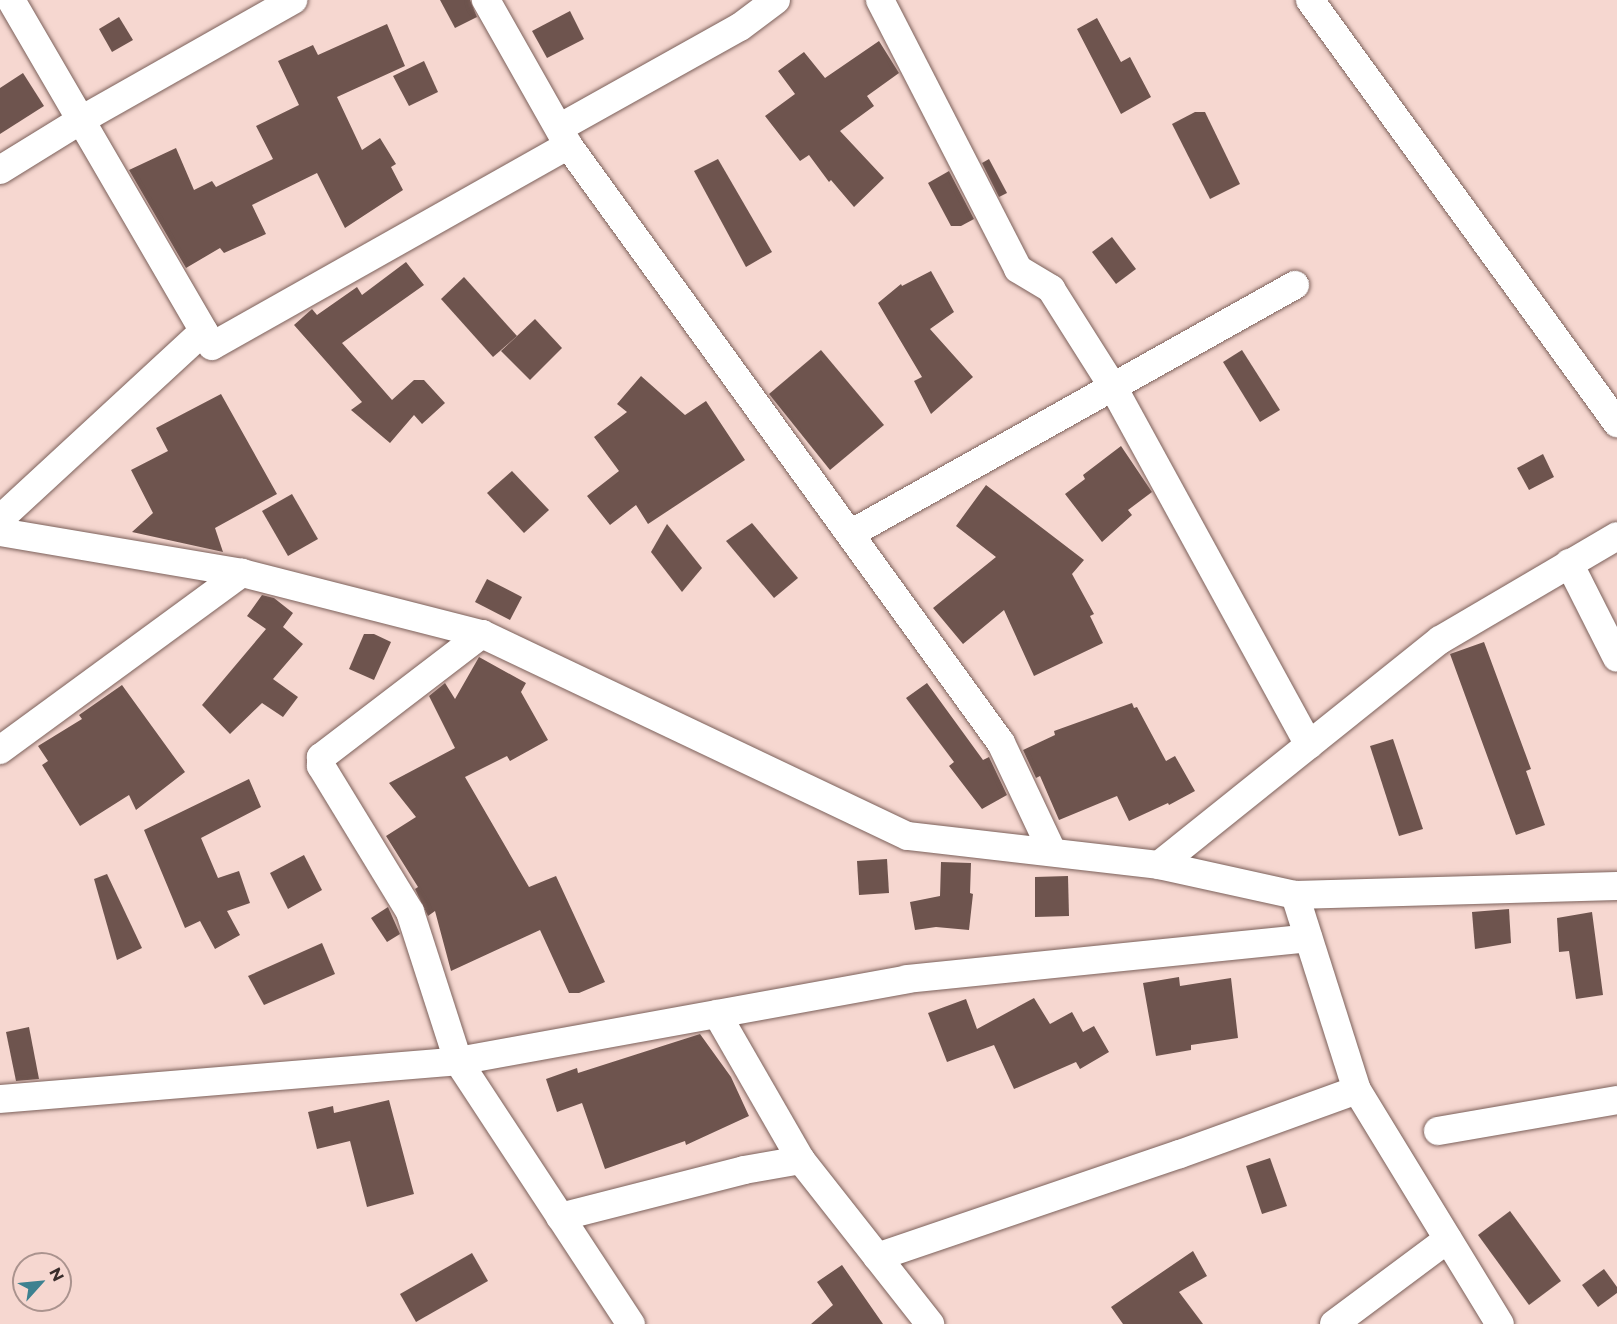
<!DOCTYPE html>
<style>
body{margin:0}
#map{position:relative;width:1617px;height:1324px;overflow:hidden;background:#f6d7d0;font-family:Montserrat,sans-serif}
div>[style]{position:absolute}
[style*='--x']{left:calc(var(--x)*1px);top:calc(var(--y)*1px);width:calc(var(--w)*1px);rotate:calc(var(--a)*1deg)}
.building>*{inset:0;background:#6e544e}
.roads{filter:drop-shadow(0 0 2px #7c615b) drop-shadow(0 0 2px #7c615b)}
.street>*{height:28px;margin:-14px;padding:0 14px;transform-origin:14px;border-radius:14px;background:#fff}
span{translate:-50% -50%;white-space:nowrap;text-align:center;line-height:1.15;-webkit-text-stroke:6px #f6d7d0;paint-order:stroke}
.north{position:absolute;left:12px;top:1252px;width:60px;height:60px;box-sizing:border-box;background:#f6d7d0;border:2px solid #aa938e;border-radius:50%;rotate:63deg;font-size:16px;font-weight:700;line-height:24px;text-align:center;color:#392d2b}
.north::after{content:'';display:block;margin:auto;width:21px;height:27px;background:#3d8190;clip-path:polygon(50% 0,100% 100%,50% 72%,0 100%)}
</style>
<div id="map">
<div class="building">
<i style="clip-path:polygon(440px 0,470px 0,477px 17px,455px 28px)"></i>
<i style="clip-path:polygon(570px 11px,584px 39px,547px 58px,532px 31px)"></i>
<i style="clip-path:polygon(119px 17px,133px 40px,112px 52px,99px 29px)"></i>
<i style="clip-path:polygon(1097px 18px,1121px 62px,1130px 57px,1151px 97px,1121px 114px,1077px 29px)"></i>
<i style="clip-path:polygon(387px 24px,405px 66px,337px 97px,362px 150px,380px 138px,396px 164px,391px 167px,403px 190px,345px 228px,317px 173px,252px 205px,266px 234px,224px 253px,220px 248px,186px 268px,129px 170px,176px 148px,194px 190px,212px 181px,216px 187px,273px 159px,256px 126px,299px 105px,278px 61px,313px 45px,318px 55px)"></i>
<i style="clip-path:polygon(879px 41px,899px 73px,867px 96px,874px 106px,840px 131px,884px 178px,854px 207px,831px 180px,829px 182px,809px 155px,800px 161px,765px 116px,795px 94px,778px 71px,804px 52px,825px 78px)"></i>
<i style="clip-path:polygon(424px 61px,438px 92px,409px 106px,393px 76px)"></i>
<i style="clip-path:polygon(23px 73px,44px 106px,0 134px,0 88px)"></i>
<i style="clip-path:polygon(1195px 112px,1205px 112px,1240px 184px,1210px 199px,1172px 124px)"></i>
<i style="clip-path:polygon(718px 159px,772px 252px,746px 267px,694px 171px)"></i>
<i style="clip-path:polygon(989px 159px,1007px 193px,999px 197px,982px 163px)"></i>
<i style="clip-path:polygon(949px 171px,974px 219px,961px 226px,951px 226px,928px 183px)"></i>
<i style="clip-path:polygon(1112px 237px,1136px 269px,1116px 284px,1092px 252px)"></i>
<i style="clip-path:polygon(406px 262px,424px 285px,342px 343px,392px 400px,414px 380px,424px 380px,445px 403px,422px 424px,414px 415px,390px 443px,351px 410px,362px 402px,294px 325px,312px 309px,317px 315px,357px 287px,362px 295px)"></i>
<i style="clip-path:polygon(931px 271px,954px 312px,930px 329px,973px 377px,931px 414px,914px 381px,922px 377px,878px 303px,901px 284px,902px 286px)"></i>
<i style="clip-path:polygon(464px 277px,517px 336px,493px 357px,441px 299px)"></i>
<i style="clip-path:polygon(535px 319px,562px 348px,530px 380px,501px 351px)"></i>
<i style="clip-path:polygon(821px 350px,884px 425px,830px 470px,769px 394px)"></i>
<i style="clip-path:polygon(1242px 350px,1280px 410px,1260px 422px,1223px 362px)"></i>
<i style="clip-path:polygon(641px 376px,685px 415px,706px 401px,745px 460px,648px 524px,636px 505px,610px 525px,587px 496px,619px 471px,594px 437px,627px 412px,617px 404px)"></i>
<i style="clip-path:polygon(221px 394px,277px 494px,215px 528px,223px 552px,132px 532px,153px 513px,131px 470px,168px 451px,156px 428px)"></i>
<i style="clip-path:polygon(1121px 446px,1152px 492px,1128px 510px,1132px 515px,1102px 542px,1065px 494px,1085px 479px,1083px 475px)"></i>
<i style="clip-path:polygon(1543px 454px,1554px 477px,1529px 490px,1517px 468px)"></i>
<i style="clip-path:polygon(512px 471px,549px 510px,524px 533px,487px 493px)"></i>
<i style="clip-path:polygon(986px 485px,1084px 560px,1072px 574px,1094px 614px,1090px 616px,1103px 643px,1034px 676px,1004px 610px,963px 644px,933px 608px,996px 557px,956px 526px)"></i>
<i style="clip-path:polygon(292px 494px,318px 539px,288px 556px,262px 511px)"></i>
<i style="clip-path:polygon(752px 523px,798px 578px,774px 598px,726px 541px)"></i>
<i style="clip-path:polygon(667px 524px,702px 568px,682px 592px,651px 552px)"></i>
<i style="clip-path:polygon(487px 579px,522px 597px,510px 620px,475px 602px)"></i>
<i style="clip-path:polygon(262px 595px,274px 598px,293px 613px,283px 627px,303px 644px,273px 679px,298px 697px,283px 717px,262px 703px,230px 734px,202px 705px,266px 629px,247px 616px)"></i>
<i style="clip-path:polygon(364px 634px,374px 634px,391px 642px,374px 680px,349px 669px)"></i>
<i style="clip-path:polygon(1484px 642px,1531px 769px,1526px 771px,1545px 825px,1516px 835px,1450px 654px)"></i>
<i style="clip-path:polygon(479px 657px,526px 683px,521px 692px,548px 740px,510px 761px,507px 756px,465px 777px,529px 887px,556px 876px,605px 982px,579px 993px,569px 993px,540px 930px,451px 971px,435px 911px,428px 916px,415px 889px,418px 887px,386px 836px,416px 817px,389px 783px,455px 748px,429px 696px,445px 683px,455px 699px)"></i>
<i style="clip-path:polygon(927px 683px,983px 760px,989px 757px,1007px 795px,982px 809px,949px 766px,954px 762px,906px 698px)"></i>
<i style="clip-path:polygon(122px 685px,185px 772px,136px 810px,129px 795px,80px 826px,42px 765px,48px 761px,38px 746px,82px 719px,79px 715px)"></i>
<i style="clip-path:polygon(1132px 703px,1134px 708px,1137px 707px,1166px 761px,1175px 756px,1195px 791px,1169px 805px,1168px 803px,1129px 821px,1117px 796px,1059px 820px,1040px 776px,1036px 778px,1023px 750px,1055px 735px,1054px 731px)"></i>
<i style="clip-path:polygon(1393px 739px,1423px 829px,1399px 836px,1370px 746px)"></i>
<i style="clip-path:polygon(249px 779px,261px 807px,201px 838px,218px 878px,239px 871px,250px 903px,227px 911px,240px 935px,215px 949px,200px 921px,185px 928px,144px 830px)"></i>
<i style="clip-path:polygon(304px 855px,322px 890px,288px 909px,270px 873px)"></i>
<i style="clip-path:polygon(887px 859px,889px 893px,859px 895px,857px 861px)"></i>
<i style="clip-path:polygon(941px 862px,971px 863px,970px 893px,973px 894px,969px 930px,936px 927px,915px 930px,910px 902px,940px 896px)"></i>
<i style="clip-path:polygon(107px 874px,142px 948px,117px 960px,94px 879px)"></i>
<i style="clip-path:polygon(1068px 876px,1069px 916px,1035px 917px,1035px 877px)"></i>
<i style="clip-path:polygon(388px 907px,400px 934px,387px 942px,371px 918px)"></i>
<i style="clip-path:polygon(1509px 909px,1511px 943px,1475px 949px,1472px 912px)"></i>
<i style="clip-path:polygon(1592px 912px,1603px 995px,1576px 999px,1569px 951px,1559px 952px,1557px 918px)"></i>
<i style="clip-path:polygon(322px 943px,335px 974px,264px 1005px,248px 976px)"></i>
<i style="clip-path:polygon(1179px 977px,1180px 986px,1231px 978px,1238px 1038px,1191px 1045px,1191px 1050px,1156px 1056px,1143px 983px)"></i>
<i style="clip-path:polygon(1034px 998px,1050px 1024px,1072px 1012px,1083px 1032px,1094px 1026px,1109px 1052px,1080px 1069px,1076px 1062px,1014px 1089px,994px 1045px,947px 1062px,928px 1013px,966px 999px,977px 1029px)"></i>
<i style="clip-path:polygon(29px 1027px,39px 1079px,16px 1081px,6px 1032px)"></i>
<i style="clip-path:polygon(700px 1034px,731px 1077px,749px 1116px,686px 1145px,685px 1141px,605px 1169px,582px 1103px,557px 1112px,546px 1079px,577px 1068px,578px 1073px)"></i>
<i style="clip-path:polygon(389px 1100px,414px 1194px,367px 1207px,350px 1141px,317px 1149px,308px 1112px,333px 1106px,334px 1113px)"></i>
<i style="clip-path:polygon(1270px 1158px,1287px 1206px,1262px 1214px,1246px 1166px)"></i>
<i style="clip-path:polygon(1510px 1211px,1561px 1281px,1529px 1305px,1478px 1235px)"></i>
<i style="clip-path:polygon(1193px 1251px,1207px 1276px,1179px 1292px,1203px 1324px,1123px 1324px,1111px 1307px)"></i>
<i style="clip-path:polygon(472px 1253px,488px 1281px,416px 1322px,400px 1294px)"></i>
<i style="clip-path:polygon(842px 1265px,883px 1324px,811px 1324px,833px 1305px,817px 1282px)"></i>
<i style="clip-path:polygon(1604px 1269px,1617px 1287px,1617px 1293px,1598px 1307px,1582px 1285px)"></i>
</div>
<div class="roads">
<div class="street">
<i style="--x:11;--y:0;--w:400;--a:59.8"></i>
<i style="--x:212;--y:346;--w:409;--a:-29.4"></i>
<i style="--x:568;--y:145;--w:167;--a:-119.5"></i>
<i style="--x:880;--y:0;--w:302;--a:62.8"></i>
<i style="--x:1018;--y:269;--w:39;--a:31"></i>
<i style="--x:1051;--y:289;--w:116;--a:57.7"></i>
<i style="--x:1113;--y:387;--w:408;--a:61.3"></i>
<i style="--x:1310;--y:0;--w:523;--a:54.03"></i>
<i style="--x:559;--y:128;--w:207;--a:-29.2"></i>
<i style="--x:740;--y:27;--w:45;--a:-36.9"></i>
<i style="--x:568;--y:145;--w:738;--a:54.09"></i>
<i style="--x:1001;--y:743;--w:119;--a:64.7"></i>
<i style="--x:0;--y:170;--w:95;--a:-31.7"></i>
<i style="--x:81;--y:120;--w:244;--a:-29.5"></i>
<i style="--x:0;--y:519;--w:277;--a:-42.7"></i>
<i style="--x:0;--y:532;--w:245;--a:9.6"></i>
<i style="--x:242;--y:573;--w:248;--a:14.3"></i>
<i style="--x:482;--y:634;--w:471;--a:25.4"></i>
<i style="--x:908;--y:836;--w:253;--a:6.6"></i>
<i style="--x:1159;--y:865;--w:139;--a:12.4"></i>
<i style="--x:1295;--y:895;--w:322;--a:-1.6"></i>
<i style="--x:850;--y:534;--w:510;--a:-29.23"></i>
<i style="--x:1569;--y:563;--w:106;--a:63.2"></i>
<i style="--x:482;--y:634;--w:203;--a:142.6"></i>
<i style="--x:321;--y:757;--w:9;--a:90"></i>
<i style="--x:321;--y:766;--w:171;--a:58.6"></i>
<i style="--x:410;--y:912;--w:157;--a:72.1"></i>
<i style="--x:458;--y:1061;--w:315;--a:56.7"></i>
<i style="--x:0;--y:750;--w:300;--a:-36.2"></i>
<i style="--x:1159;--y:865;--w:360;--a:-38.7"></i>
<i style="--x:1440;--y:640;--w:205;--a:-30.4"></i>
<i style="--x:1295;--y:895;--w:205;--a:72.4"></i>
<i style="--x:1357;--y:1090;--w:274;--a:58.6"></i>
<i style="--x:717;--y:1014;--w:168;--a:60.1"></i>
<i style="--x:801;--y:1160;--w:209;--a:51.8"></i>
<i style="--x:0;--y:1099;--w:460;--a:-4.7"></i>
<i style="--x:458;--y:1061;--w:456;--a:-10.3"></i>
<i style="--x:907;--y:979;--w:403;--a:-5.8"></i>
<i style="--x:1438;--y:1131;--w:182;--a:-9.8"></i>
<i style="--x:560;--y:1217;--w:190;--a:-14.3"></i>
<i style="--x:744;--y:1170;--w:58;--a:-10"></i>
<i style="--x:877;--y:1257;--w:320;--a:-18.8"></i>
<i style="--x:1180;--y:1154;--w:188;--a:-19.9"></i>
<i style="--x:1334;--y:1324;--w:142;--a:-36.7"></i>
</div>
</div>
<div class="north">N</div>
</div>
